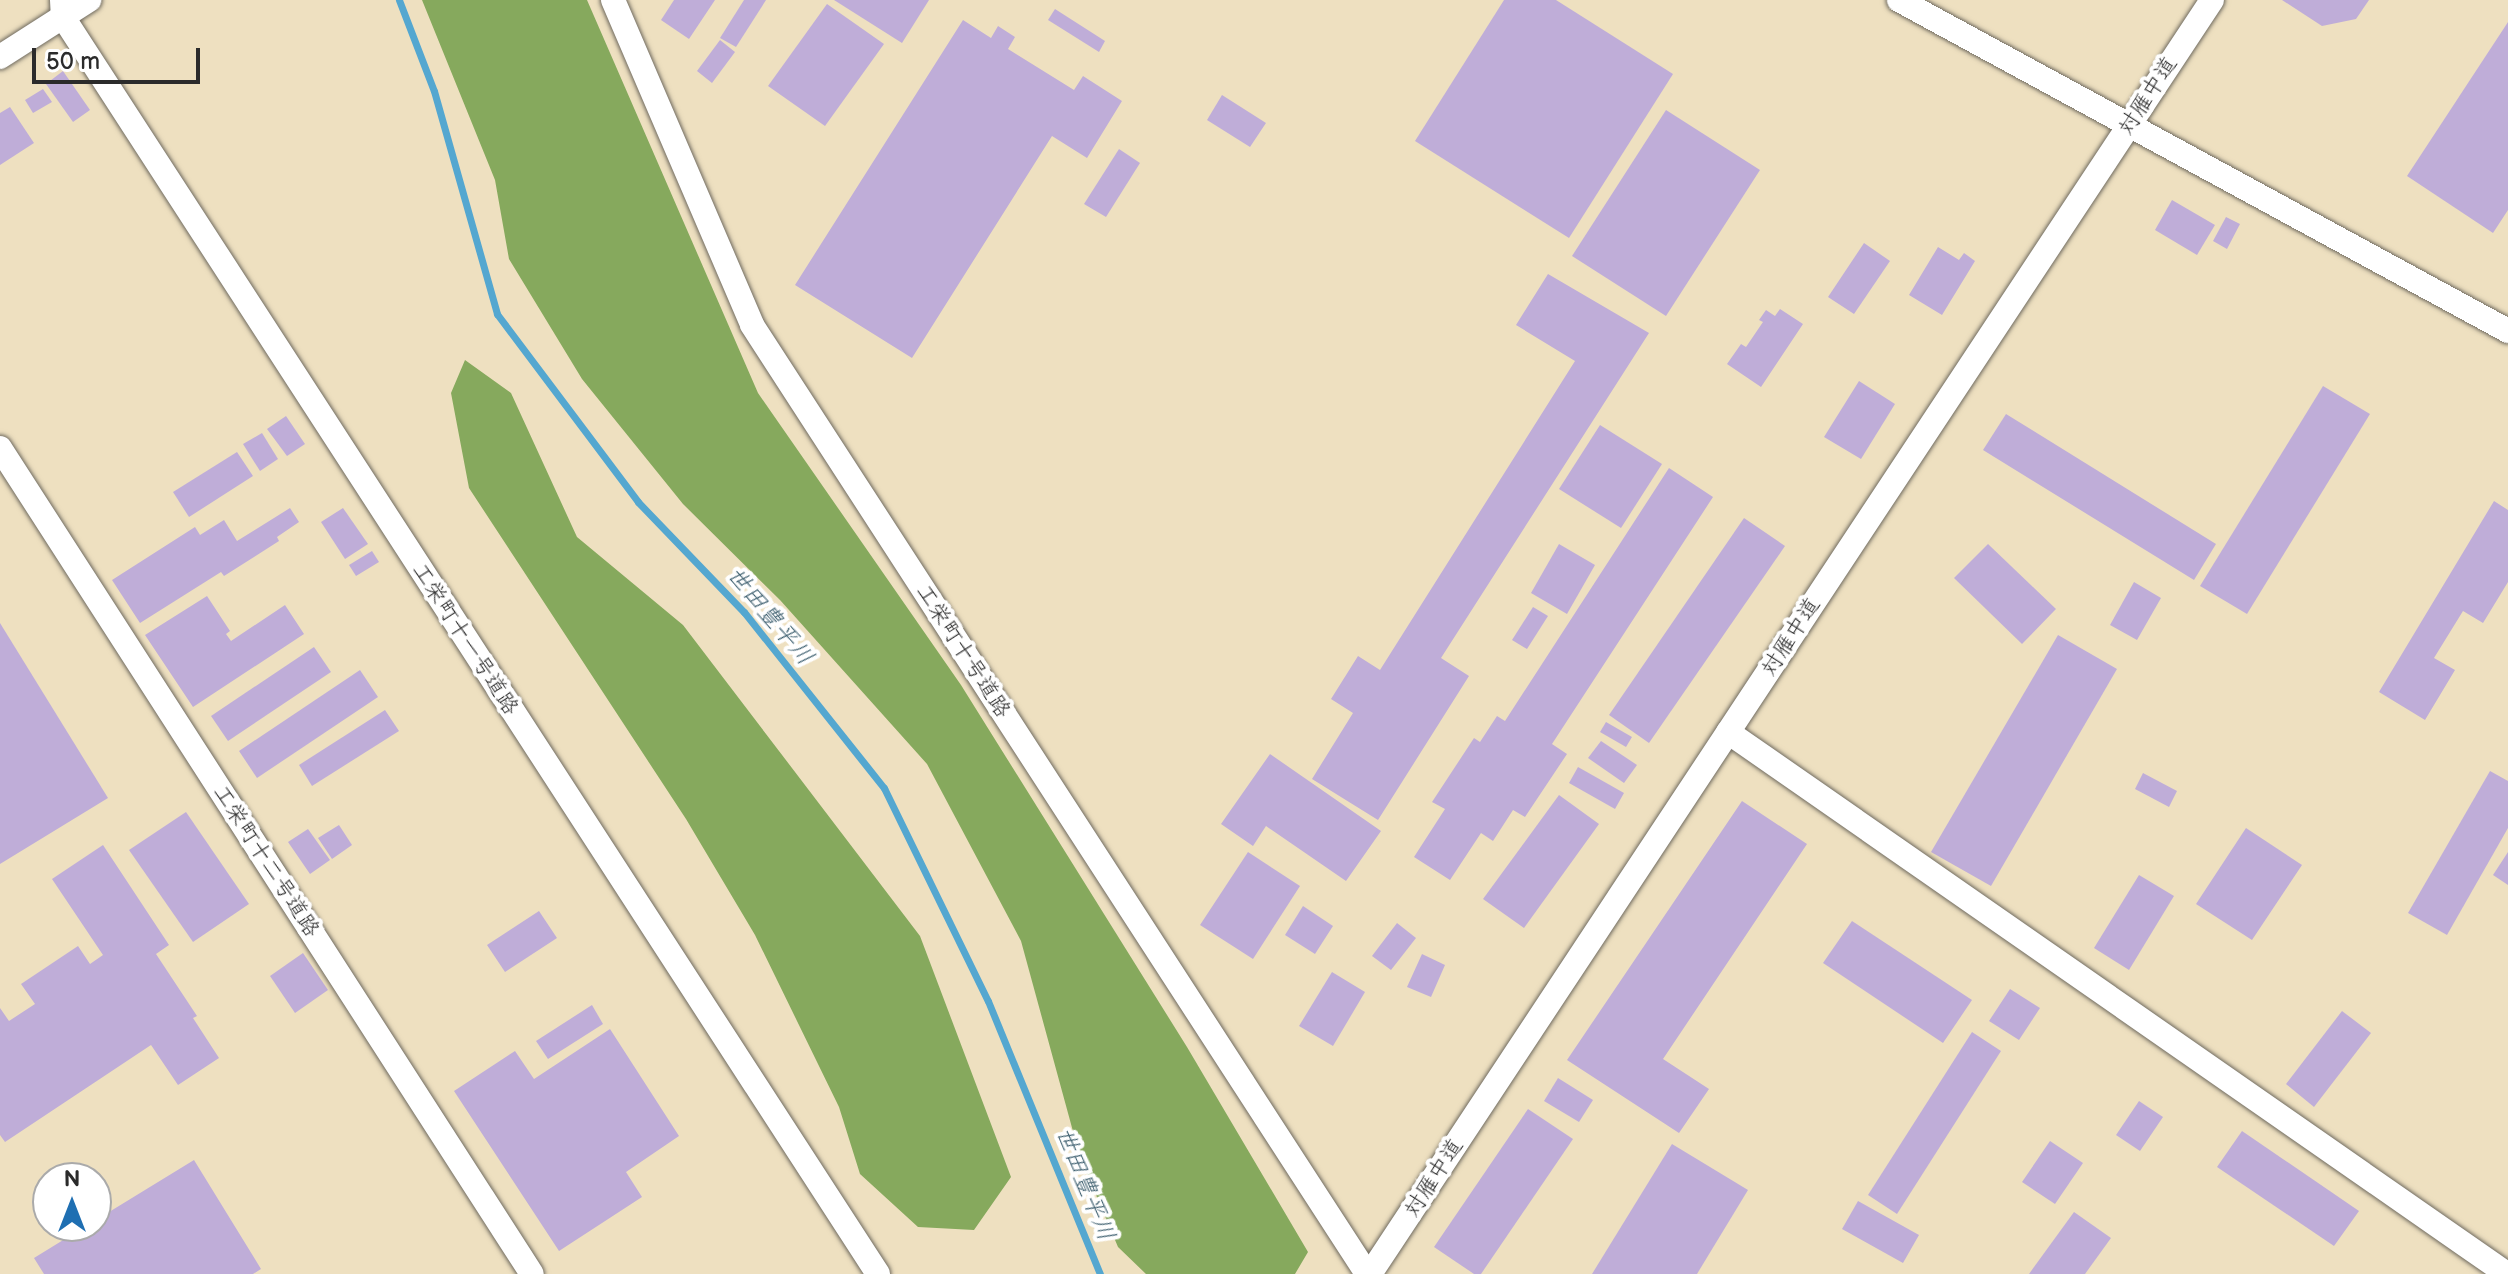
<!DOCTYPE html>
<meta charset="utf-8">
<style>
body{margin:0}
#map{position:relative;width:2508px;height:1274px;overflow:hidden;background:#eee0c0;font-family:"Balsamiq Sans","Klee One",sans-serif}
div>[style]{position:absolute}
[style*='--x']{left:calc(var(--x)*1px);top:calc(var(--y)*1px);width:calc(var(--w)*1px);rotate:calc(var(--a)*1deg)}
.forest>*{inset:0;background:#86a95d}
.stream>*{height:7px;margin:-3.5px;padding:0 3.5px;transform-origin:3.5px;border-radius:3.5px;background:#54a7d0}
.building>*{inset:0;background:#bfadd8}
.roads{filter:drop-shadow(0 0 2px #6f6a5f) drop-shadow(0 0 2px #6f6a5f)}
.minor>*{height:24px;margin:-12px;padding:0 12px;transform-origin:12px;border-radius:12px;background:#fff}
span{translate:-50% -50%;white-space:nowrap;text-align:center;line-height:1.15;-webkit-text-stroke:8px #fff;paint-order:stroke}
.street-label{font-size:22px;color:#2b2b2b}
.water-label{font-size:24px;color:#3b5d6d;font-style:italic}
.north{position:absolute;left:32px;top:1162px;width:80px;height:80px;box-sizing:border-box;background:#fff;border:2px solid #aaa;border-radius:50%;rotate:0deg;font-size:22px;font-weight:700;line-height:32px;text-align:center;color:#2b2b2b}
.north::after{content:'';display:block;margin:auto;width:28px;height:36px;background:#1f6fb2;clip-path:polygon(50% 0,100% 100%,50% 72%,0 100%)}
.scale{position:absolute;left:32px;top:48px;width:168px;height:36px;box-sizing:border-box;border:4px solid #2b2b2b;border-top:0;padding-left:10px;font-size:24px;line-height:28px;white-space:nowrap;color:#2b2b2b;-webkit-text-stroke:6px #fff;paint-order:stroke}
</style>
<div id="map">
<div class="forest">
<i style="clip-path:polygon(422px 0,587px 0,758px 393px,961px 685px,1187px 1047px,1308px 1252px,1295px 1274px,1146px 1274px,1118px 1247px,1080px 1157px,1021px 941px,927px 764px,780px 600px,683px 504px,582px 379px,509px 259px,495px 180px)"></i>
<i style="clip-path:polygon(465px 360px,511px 393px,577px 537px,683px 625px,920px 936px,1011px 1177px,974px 1230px,918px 1227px,860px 1174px,839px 1107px,755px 935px,686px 819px,469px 488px,451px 393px)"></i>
</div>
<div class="stream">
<i style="--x:399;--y:0;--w:97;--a:69"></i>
<i style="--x:434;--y:91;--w:232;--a:74.2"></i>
<i style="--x:497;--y:314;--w:235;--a:53.1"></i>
<i style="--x:638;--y:502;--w:153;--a:46.1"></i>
<i style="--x:744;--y:612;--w:225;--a:51.5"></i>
<i style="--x:884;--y:788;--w:237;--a:64"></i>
<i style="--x:988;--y:1001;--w:295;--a:67.7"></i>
</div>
<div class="building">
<i style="clip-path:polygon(674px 0,715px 0,689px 39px,661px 20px)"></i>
<i style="clip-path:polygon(744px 0,766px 0,736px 47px,720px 38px)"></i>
<i style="clip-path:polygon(834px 0,929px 0,902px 43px)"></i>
<i style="clip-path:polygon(1504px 0,1556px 0,1673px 74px,1569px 238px,1415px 141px)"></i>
<i style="clip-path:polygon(2282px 0,2369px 0,2356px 19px,2322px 26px)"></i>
<i style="clip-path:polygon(827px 4px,884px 44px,825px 126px,768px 86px)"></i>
<i style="clip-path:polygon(1055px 9px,1105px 41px,1099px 52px,1048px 20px)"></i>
<i style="clip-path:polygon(963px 20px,991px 38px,998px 26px,1015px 37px,1008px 49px,1074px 90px,1083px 76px,1122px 101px,1087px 158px,1052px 136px,912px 358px,795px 285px)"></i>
<i style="clip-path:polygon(2508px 22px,2508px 210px,2493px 233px,2407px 176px)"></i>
<i style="clip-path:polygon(720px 40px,735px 52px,712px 83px,697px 71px)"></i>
<i style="clip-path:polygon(63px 71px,90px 110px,73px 122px,46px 84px)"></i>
<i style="clip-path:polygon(43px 89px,52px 102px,33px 113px,25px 100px)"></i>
<i style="clip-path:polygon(1222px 95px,1266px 123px,1250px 147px,1207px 120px)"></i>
<i style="clip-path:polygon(10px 107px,34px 143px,0 165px,0 113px)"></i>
<i style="clip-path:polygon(1666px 110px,1760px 170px,1666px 316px,1572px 256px)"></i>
<i style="clip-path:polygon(1119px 149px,1140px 163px,1106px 217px,1084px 204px)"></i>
<i style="clip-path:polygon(2172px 200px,2215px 225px,2197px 255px,2155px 230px)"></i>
<i style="clip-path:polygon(2226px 217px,2240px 224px,2227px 249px,2213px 241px)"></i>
<i style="clip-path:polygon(1864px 243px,1890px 261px,1854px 314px,1828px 297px)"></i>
<i style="clip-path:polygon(1938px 247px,1959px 260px,1964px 253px,1975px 261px,1942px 315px,1909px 295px)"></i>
<i style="clip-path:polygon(1548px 274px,1649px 333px,1441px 658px,1469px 676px,1378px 820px,1312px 779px,1353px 713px,1331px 699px,1358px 656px,1380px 670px,1575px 361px,1516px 325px)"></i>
<i style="clip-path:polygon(1780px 309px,1803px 324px,1761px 387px,1727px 364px,1741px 344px,1746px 347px,1763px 322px,1759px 320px,1766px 310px,1775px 316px)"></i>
<i style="clip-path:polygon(1859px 381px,1895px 404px,1861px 459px,1824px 437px)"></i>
<i style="clip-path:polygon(2323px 386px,2370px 414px,2247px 614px,2200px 586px)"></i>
<i style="clip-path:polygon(2006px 414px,2216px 544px,2194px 580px,1983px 450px)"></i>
<i style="clip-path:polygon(286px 416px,305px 444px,287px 456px,267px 429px)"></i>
<i style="clip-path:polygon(1600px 425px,1662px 464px,1621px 528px,1559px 489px)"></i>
<i style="clip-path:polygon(262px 433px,278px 459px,260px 471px,243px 444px)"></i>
<i style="clip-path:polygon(237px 452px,253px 476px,189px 517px,173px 492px)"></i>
<i style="clip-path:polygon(1669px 468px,1713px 497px,1552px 744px,1567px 754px,1525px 817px,1513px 810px,1493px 841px,1481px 833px,1450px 880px,1414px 857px,1445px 809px,1432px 802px,1474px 738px,1480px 742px,1497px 716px,1505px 721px)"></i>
<i style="clip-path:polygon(2494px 501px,2508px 510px,2508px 582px,2483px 623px,2463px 611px,2434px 658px,2455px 670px,2425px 720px,2379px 692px)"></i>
<i style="clip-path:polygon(290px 508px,299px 522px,277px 537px,279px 541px,224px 576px,221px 572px,140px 623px,112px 580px,195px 527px,200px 535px,224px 520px,237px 541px)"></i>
<i style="clip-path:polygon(343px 508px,368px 544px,345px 559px,321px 522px)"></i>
<i style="clip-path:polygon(1744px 518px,1785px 546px,1649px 743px,1609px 715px)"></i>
<i style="clip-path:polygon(1559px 544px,1595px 565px,1567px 614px,1531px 593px)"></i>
<i style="clip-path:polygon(1988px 544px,2056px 609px,2022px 644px,1954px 578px)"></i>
<i style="clip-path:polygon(372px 551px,379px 562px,356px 576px,349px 565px)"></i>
<i style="clip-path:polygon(2134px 582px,2161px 598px,2137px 640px,2110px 625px)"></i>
<i style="clip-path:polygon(207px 596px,230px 631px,226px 634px,231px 641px,285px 605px,304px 634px,193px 707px,145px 635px)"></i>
<i style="clip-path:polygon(1533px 607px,1548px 616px,1527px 649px,1512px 640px)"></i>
<i style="clip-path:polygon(0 623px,108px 798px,0 864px)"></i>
<i style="clip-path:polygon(2058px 635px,2117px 669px,1991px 886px,1931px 852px)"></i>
<i style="clip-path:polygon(314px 647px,331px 672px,228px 741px,211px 716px)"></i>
<i style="clip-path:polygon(360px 670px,378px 697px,257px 778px,239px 751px)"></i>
<i style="clip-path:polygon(385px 710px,399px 731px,312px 786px,299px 765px)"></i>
<i style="clip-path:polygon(1606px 722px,1632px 737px,1626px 747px,1600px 732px)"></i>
<i style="clip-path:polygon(1601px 741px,1637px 765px,1624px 783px,1588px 758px)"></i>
<i style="clip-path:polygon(1270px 754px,1381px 831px,1346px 881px,1266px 826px,1253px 846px,1221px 824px)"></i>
<i style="clip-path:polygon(1578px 767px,1624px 793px,1615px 809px,1569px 783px)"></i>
<i style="clip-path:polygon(2490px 771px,2508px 781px,2508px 828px,2447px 935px,2408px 913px)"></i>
<i style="clip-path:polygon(2143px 773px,2177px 791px,2169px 807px,2135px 789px)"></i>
<i style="clip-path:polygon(1559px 795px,1599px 824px,1524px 928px,1483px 899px)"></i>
<i style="clip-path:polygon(1742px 801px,1807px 844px,1663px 1059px,1709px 1089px,1679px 1133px,1567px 1060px)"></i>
<i style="clip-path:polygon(186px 812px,249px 904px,193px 942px,129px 850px)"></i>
<i style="clip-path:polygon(339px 825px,352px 845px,332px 859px,318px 838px)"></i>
<i style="clip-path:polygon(2246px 828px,2302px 865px,2252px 940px,2196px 904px)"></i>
<i style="clip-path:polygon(308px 829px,330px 860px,310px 874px,288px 842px)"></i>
<i style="clip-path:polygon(103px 845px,169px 945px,156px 954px,197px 1016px,193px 1018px,219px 1058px,178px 1085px,151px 1045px,5px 1142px,0 1135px,0 1008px,9px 1021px,35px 1004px,21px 984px,78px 946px,90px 964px,103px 955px,52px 879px)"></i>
<i style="clip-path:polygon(1248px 852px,1300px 886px,1253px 959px,1200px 925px)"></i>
<i style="clip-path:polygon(2508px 852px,2508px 885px,2493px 875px)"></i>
<i style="clip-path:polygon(2139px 875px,2174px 896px,2129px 970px,2094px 948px)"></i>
<i style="clip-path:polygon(1303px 906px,1333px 926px,1315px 954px,1285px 935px)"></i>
<i style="clip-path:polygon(539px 911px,557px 938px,505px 972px,487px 945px)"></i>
<i style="clip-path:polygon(1852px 921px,1972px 1000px,1943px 1043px,1823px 963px)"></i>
<i style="clip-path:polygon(1397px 923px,1416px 938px,1391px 970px,1372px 956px)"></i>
<i style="clip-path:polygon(303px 953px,328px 990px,295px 1013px,270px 976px)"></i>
<i style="clip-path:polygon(1422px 954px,1445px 965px,1431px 997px,1407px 987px)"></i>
<i style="clip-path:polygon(1332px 972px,1365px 992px,1333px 1046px,1299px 1026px)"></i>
<i style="clip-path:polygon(2010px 989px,2040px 1008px,2019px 1040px,1989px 1021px)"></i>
<i style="clip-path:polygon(592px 1005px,603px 1024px,548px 1059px,536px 1041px)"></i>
<i style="clip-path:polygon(2342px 1011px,2371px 1033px,2314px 1107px,2286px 1084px)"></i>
<i style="clip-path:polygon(610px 1029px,679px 1136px,626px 1172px,642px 1197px,559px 1251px,454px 1091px,515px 1051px,534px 1079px)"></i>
<i style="clip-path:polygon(1972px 1032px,2001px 1051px,1897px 1214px,1868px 1195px)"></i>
<i style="clip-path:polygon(1558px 1078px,1593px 1100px,1579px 1122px,1544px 1101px)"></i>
<i style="clip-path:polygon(2139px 1101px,2163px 1117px,2140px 1151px,2116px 1135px)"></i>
<i style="clip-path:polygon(1528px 1109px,1573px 1139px,1481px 1274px,1474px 1274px,1434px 1247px)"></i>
<i style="clip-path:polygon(2242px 1131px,2359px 1211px,2334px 1246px,2217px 1167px)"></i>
<i style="clip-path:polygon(2050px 1141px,2083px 1163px,2055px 1204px,2022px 1182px)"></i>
<i style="clip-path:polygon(1672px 1144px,1748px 1190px,1697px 1274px,1592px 1274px)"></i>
<i style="clip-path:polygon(194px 1160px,261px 1269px,253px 1274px,44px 1274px,34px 1258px,86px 1226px,96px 1226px,96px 1220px)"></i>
<i style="clip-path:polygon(1858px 1201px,1919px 1235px,1903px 1263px,1842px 1229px)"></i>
<i style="clip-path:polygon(2074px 1212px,2111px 1238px,2085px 1274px,2029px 1274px)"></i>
</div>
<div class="roads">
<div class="minor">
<i style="--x:62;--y:0;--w:17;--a:87"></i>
<i style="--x:63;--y:17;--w:1498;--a:57.04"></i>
<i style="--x:613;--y:0;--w:353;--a:66.8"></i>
<i style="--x:752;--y:325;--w:1131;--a:57.05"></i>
<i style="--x:1899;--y:0;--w:693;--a:28.52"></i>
<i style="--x:0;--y:57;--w:106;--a:-32.6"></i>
<i style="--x:0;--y:448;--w:982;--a:57.22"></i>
<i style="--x:1728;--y:732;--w:949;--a:34.83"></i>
<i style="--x:1370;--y:1274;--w:1527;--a:-56.54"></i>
</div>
</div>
<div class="street-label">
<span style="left:2148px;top:96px;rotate:-57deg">対雁中道</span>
<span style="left:1791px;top:637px;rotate:-57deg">対雁中道</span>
<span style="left:465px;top:639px;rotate:57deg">工栄町十一号道路</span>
<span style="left:963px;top:651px;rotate:57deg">工栄町十号道路</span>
<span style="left:266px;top:861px;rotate:57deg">工栄町十二号道路</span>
<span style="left:1434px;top:1178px;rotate:-57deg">対雁中道</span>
</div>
<div class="water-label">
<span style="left:770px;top:616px;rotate:50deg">世田豊平川</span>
<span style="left:1085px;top:1184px;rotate:68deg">世田豊平川</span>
</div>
<div class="north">N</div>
<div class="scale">50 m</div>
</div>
